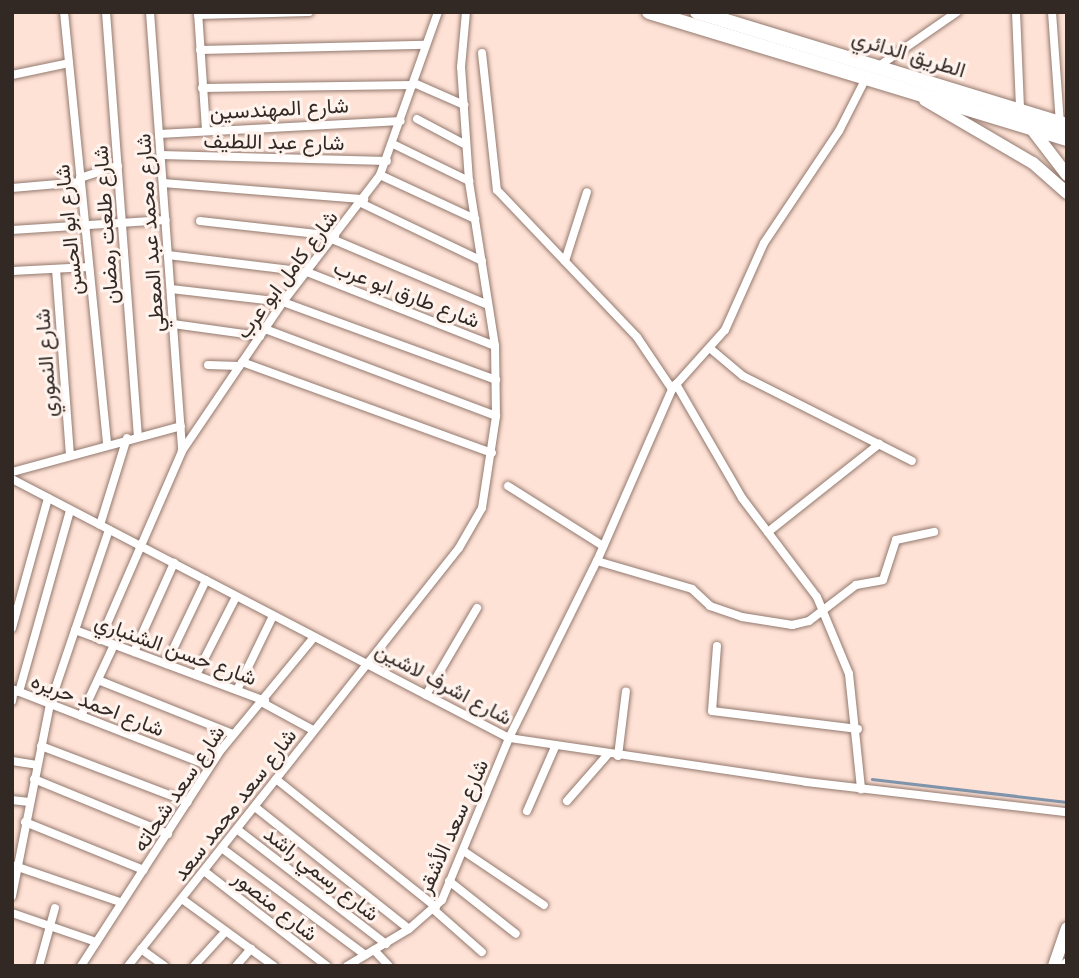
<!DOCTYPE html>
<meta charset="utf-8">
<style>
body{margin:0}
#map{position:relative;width:1079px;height:978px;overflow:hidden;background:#ffe2d6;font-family:"Golos Text",Vazirmatn,sans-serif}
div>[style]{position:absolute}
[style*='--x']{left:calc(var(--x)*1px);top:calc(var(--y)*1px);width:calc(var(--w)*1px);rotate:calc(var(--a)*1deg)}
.stream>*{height:2.5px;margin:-1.25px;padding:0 1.25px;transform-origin:1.25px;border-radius:1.25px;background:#7e96ae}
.roads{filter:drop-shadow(0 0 2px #93796e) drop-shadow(0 0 2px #93796e)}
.street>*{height:8px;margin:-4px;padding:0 4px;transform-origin:4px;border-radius:4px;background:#fff}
.primary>*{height:12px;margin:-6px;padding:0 6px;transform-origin:6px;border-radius:6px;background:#fff}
.highway>*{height:14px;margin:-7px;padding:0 7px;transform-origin:7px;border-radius:7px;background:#fff}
span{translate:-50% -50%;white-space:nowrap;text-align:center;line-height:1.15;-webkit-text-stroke:6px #fff3ee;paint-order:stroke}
.street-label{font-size:21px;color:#332924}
.frame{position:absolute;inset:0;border:14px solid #332924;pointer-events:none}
</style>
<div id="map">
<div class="stream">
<i style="--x:872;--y:779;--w:196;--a:6.7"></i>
</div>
<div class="roads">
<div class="street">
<i style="--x:64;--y:12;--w:434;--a:84.3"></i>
<i style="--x:106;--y:12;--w:423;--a:85.7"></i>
<i style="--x:150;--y:12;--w:438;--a:85.8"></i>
<i style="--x:198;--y:12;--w:116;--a:86.1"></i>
<i style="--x:1016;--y:12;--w:97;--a:87.6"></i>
<i style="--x:1052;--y:12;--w:111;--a:85.9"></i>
<i style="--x:198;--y:15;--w:111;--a:-1.5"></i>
<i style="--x:200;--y:50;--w:226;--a:-1.3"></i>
<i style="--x:482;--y:53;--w:138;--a:83.8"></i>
<i style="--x:497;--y:190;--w:203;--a:46.4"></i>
<i style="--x:637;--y:337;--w:63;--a:56.1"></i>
<i style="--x:879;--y:66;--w:95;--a:-34.7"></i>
<i style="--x:12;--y:75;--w:58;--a:-11.9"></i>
<i style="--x:414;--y:83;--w:55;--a:23.7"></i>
<i style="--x:202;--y:88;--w:211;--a:-0.8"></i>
<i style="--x:417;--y:119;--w:55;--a:28"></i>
<i style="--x:159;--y:134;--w:242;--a:-3.1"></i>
<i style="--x:393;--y:144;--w:85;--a:26"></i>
<i style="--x:161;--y:155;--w:226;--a:1.5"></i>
<i style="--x:380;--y:175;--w:105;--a:24.9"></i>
<i style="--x:80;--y:178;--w:40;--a:-18"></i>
<i style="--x:163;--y:183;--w:202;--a:4.6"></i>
<i style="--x:12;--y:188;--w:69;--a:-5"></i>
<i style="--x:361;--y:203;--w:134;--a:25.6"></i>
<i style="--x:200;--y:221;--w:136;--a:6.3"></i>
<i style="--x:12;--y:230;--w:154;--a:-3.7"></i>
<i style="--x:332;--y:239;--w:169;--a:22.9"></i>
<i style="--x:168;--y:255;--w:140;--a:7"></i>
<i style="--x:307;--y:272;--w:202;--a:21.5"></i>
<i style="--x:565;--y:261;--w:72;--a:-72.3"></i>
<i style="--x:56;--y:269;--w:187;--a:85.7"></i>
<i style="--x:12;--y:271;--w:77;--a:-3"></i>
<i style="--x:171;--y:289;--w:113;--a:6.6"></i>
<i style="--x:283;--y:302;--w:227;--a:20.1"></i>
<i style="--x:173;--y:324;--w:88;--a:7.9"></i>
<i style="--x:265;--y:329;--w:247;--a:20.6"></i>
<i style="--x:712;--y:350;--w:40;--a:40"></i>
<i style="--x:743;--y:376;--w:189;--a:26.7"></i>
<i style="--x:242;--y:362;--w:266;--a:20"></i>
<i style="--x:208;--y:365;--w:31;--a:2"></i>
<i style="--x:676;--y:384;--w:132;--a:59.9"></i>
<i style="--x:742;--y:498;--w:124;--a:52.9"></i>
<i style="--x:817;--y:597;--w:83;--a:67.4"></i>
<i style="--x:849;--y:674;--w:116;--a:84"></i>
<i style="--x:12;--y:472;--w:175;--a:-15.2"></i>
<i style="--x:12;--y:479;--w:560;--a:27.53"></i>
<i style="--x:509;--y:738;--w:300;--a:8.4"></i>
<i style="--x:806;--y:782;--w:263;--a:6.6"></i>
<i style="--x:508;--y:486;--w:112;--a:32.3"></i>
<i style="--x:100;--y:525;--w:91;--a:-72.8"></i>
<i style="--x:768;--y:532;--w:142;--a:-38.4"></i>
<i style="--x:597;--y:561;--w:99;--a:16.4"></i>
<i style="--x:692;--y:589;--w:25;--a:43"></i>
<i style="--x:710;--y:606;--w:34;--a:19"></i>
<i style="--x:742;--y:617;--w:51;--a:9.1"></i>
<i style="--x:792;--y:625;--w:17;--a:-13"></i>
<i style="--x:809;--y:621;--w:59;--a:-37.5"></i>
<i style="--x:856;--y:585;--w:27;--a:-10"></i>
<i style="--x:883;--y:580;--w:42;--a:-72"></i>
<i style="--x:896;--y:540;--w:39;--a:-12"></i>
<i style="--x:12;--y:628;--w:135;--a:-74.5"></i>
<i style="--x:75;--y:630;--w:203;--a:20.5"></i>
<i style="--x:100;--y:640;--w:206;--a:-66.5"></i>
<i style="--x:182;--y:451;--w:180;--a:-55.9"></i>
<i style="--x:283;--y:302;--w:160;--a:-52.6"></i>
<i style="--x:380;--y:175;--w:173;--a:-70.4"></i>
<i style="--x:717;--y:646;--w:65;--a:94.4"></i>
<i style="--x:712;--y:711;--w:147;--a:7"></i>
<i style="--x:134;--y:652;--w:98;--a:-65.8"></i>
<i style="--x:166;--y:664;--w:93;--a:-64.5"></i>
<i style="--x:196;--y:675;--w:88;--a:-62.9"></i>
<i style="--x:98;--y:680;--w:145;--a:21.8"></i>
<i style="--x:12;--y:689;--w:212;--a:21.3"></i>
<i style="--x:237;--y:690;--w:82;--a:-64.1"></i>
<i style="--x:19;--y:692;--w:189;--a:-74.3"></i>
<i style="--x:426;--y:695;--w:101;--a:-59.6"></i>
<i style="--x:12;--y:701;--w:11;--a:-80"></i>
<i style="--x:263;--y:703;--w:57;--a:28.4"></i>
<i style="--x:81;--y:716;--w:78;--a:-65.1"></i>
<i style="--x:41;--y:746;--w:157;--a:20.9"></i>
<i style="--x:618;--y:756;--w:65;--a:-83"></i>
<i style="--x:12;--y:761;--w:25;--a:9"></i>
<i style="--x:34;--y:779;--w:145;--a:22.3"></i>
<i style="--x:276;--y:779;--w:205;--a:38.7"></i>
<i style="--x:12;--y:800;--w:17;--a:7"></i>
<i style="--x:567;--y:801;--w:62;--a:-48.9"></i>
<i style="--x:255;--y:807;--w:196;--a:38.4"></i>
<i style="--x:527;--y:811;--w:70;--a:-66.4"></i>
<i style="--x:25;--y:822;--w:128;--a:22"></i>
<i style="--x:238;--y:830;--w:187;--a:37.6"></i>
<i style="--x:223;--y:849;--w:177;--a:36.7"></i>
<i style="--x:465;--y:852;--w:95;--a:33.9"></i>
<i style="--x:12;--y:865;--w:114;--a:18.9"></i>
<i style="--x:204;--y:871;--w:155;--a:37.7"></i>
<i style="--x:449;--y:881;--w:85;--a:38.3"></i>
<i style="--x:12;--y:896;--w:196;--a:-78.8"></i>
<i style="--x:50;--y:704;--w:184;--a:-71.3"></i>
<i style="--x:182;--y:899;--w:114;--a:36.1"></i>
<i style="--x:433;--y:909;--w:65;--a:41.3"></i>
<i style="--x:12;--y:913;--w:89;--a:19"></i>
<i style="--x:141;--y:949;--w:29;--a:36"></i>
<i style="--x:374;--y:950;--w:22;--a:47"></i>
<i style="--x:39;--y:966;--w:60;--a:-74.6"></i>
<i style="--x:81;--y:966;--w:257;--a:-57.1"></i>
<i style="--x:221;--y:750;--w:146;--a:-50.5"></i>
<i style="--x:128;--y:966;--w:533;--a:-51.63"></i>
<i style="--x:459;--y:548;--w:46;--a:-60.1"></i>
<i style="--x:482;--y:508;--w:93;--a:-81.3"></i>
<i style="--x:496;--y:416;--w:70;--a:-90.8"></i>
<i style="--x:495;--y:346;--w:167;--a:-99"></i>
<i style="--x:469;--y:181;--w:114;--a:-94"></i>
<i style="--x:461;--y:67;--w:55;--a:-84.8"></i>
<i style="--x:194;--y:966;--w:47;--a:-47.6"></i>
<i style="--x:236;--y:966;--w:23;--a:-49"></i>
<i style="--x:347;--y:966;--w:72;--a:-30.8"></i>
<i style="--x:409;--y:929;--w:44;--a:-41.3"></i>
<i style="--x:442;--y:900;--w:175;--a:-67.5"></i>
<i style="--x:509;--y:738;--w:198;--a:-63.6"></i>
<i style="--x:597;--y:561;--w:188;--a:-66.4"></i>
<i style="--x:672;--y:389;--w:79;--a:-48.1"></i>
<i style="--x:725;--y:330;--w:95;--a:-65.9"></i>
<i style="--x:764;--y:243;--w:135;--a:-56.2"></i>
<i style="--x:839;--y:131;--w:62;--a:-63"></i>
</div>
<div class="primary">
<i style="--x:925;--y:100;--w:125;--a:30.3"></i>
<i style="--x:1033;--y:163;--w:45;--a:41.4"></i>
<i style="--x:1031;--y:128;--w:59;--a:52.5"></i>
<i style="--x:1054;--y:966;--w:40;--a:-71.1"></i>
<i style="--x:1066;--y:966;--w:2;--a:-63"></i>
</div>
<div class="highway">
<i style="--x:649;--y:12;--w:437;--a:16.9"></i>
<i style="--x:697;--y:12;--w:387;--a:17"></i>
</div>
</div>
<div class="street-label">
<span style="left:909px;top:53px;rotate:17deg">الطريق الدائري</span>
<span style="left:279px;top:108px;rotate:-3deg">شارع المهندسين</span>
<span style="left:274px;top:141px;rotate:1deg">شارع عبد اللطيف</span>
<span style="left:105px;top:225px;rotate:-94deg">شارع طلعت رمضان</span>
<span style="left:68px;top:230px;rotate:-96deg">شارع ابو الحسن</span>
<span style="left:149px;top:233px;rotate:-94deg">شارع محمد عبد المعطي</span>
<span style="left:286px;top:274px;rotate:-53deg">شارع كامل ابو عرب</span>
<span style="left:407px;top:293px;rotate:21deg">شارع طارق ابو عرب</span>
<span style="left:45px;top:363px;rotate:-94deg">شارع النموري</span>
<span style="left:176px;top:649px;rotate:20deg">شارع حسن الشنباري</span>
<span style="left:444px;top:683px;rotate:28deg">شارع اشرف لاشين</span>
<span style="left:98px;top:704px;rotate:21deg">شارع احمد حريره</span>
<span style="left:178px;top:788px;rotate:-56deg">شارع سعد شحاته</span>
<span style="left:234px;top:804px;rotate:-52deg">شارع سعد محمد سعد</span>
<span style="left:452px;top:826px;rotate:-66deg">شارع سعد الأشقر</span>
<span style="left:322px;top:873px;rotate:38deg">شارع رسمي راشد</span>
<span style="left:276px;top:905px;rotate:38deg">شارع منصور</span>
</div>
<div class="frame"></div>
</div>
